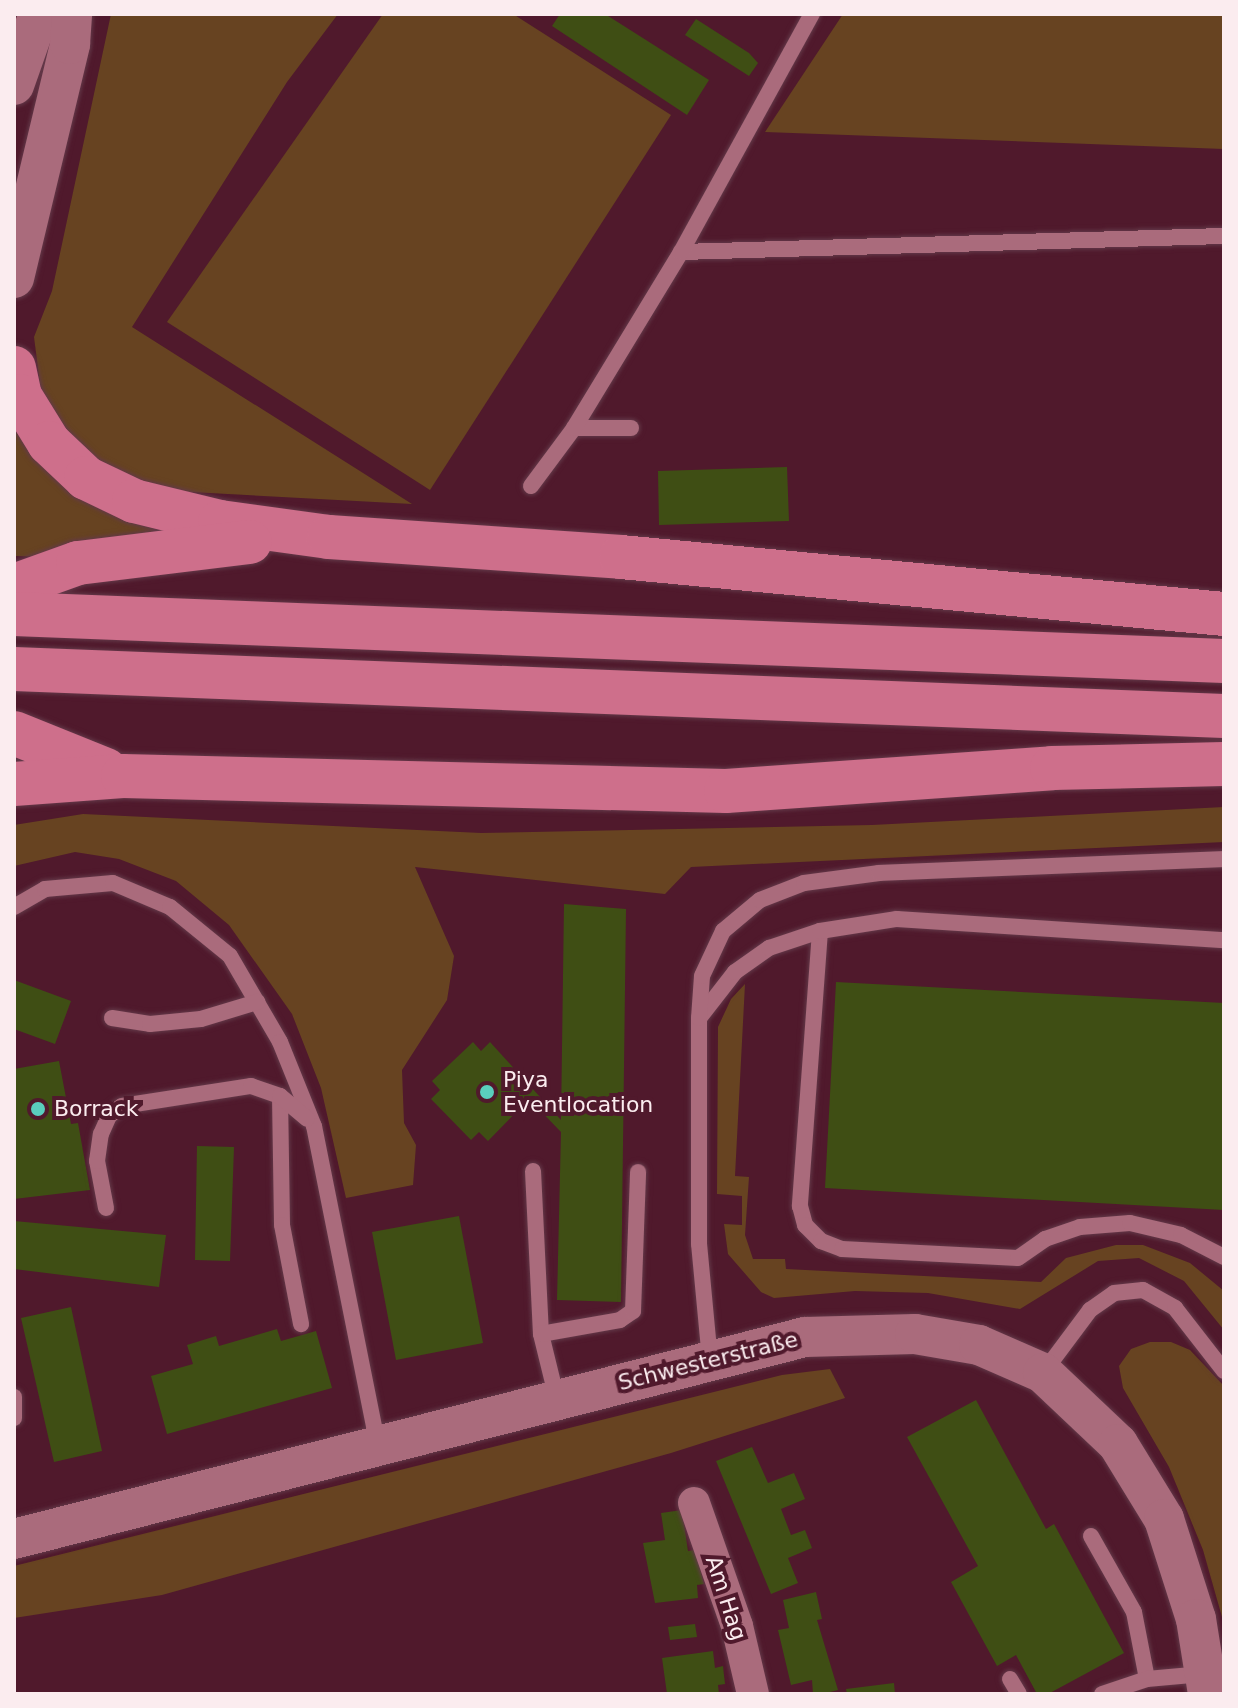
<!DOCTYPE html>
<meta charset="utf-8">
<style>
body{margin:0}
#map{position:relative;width:1238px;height:1708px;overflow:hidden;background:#50192c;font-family:"DejaVu Sans",sans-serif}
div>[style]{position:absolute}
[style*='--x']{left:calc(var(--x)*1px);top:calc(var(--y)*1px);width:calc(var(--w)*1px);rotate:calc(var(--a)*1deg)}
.green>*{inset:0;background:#674321}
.building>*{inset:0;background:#3f4e14}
.roads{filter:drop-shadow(0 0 2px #633949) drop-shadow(0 0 2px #633949)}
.service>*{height:16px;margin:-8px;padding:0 8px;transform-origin:8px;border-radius:8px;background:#aa6b7c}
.minor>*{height:32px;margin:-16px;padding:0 16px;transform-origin:16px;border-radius:16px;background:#aa6b7c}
.tertiary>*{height:40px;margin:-20px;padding:0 20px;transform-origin:20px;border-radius:20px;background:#aa6b7c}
.motorway>*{height:44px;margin:-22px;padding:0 22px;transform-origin:22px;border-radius:22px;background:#ce6f8b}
.dots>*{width:22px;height:22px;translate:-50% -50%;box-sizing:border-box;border:4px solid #50192c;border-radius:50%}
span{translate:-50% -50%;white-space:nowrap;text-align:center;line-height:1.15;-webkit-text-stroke:8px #50192c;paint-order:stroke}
.poi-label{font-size:22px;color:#fbecef}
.left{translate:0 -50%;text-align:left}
.street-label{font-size:22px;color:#fbecef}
.frame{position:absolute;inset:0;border:16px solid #fbecef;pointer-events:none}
</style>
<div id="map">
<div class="green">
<i style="clip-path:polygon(111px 14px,338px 14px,287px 82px,132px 327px,412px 504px,153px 490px,96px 463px,50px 411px,40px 384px,34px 337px,52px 291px)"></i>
<i style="clip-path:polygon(383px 14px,513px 14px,671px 115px,430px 490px,167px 322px)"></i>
<i style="clip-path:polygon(843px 14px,1224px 14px,1224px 149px,765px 132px)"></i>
<i style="clip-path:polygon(14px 430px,45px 468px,199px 525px,49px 557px,14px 556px)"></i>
<i style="clip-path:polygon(1224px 807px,1224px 842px,691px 867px,665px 894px,415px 867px,454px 956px,447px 1000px,402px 1070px,404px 1123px,416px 1145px,413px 1185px,346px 1198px,321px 1088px,292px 1014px,229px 925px,176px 881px,119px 859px,75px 852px,14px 866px,14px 825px,83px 814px,481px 833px,872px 825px)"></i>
<i style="clip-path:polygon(745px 984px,735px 1176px,749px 1177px,745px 1235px,753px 1259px,785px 1259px,786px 1269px,1041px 1282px,1066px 1258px,1116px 1245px,1143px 1245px,1190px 1263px,1224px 1291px,1224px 1330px,1184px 1281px,1139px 1258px,1098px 1261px,1020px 1309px,928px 1293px,855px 1291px,774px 1298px,761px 1292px,728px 1254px,724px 1224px,742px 1225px,742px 1196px,717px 1194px,718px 1027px,731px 999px)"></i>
<i style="clip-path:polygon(1150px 1342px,1171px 1342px,1190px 1350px,1224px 1386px,1224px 1624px,1203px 1550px,1169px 1467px,1123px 1388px,1119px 1366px,1131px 1349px)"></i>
<i style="clip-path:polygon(830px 1369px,845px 1398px,671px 1453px,162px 1595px,14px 1618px,14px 1566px,782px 1375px)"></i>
</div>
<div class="building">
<i style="clip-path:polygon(560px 14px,605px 14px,709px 80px,687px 115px,552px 26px)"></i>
<i style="clip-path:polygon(696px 19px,749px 53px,758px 63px,749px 76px,685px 35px)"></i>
<i style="clip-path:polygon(787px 467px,789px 521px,659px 525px,658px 471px)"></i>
<i style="clip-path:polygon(564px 904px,626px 909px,621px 1302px,557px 1300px,561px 1132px,529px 1099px,488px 1141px,479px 1132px,471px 1140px,431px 1099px,440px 1090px,432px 1081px,473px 1042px,481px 1051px,490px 1042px,561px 1120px)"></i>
<i style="clip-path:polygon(14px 980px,71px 1001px,55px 1044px,14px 1029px)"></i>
<i style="clip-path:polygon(836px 982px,1224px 1003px,1224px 1210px,825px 1188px)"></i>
<i style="clip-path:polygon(59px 1061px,71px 1124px,78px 1123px,90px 1190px,14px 1199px,14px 1069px)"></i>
<i style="clip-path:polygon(197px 1146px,234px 1147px,230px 1261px,195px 1260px)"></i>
<i style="clip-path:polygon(459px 1216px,483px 1343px,396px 1360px,372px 1232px)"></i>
<i style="clip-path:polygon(14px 1221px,166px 1235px,159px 1287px,14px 1269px)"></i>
<i style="clip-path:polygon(71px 1307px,102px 1451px,54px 1462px,21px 1318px)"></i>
<i style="clip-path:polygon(277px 1329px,281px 1341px,316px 1331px,332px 1388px,167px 1434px,151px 1376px,193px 1364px,187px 1345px,216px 1336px,219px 1346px)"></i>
<i style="clip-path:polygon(976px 1400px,1046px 1529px,1054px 1524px,1124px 1653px,1048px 1694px,1037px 1694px,1016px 1655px,997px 1666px,951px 1582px,978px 1566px,907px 1437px)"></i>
<i style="clip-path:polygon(752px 1447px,768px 1483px,794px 1473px,805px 1499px,781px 1509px,791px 1535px,805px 1530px,812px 1548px,788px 1558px,798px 1583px,771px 1594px,716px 1461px)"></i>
<i style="clip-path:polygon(682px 1510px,688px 1551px,695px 1550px,704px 1584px,697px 1585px,698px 1598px,655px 1603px,643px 1543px,665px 1540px,661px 1513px)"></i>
<i style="clip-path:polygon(816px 1592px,822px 1619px,817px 1620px,838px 1690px,822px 1694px,813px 1694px,812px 1680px,791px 1685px,778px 1630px,789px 1628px,783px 1600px)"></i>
<i style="clip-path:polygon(695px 1624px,697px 1637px,670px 1640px,668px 1627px)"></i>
<i style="clip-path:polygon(713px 1651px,715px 1668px,723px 1666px,725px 1684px,718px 1685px,719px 1694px,667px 1694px,662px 1658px)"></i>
<i style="clip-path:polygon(894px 1683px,895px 1694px,847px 1694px,846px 1689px)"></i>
</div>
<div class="roads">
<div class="service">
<i style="--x:681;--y:252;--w:543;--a:-1.69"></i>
<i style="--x:574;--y:428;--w:57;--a:0"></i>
<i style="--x:531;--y:486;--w:72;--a:-53.4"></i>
<i style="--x:574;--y:428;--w:206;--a:-58.7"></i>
<i style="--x:681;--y:252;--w:272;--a:-61.2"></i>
<i style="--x:14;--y:907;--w:36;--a:-30"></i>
<i style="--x:45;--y:889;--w:68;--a:-5"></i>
<i style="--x:113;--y:883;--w:62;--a:22.8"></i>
<i style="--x:170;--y:907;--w:77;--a:39.2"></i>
<i style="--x:230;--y:956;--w:99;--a:59.8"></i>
<i style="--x:280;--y:1042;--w:91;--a:68"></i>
<i style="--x:314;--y:1126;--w:326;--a:78.7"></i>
<i style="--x:820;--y:931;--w:276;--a:94.2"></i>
<i style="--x:800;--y:1206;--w:20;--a:75"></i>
<i style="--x:805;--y:1225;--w:23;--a:45"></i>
<i style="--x:821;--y:1241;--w:22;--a:21"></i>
<i style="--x:842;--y:1249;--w:176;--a:2.9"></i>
<i style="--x:1018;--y:1258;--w:33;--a:-35"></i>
<i style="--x:1045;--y:1239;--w:37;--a:-19"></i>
<i style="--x:1080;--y:1227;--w:50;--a:-4.6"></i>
<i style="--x:1130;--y:1223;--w:52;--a:13.2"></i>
<i style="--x:1181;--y:1235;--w:48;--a:27.1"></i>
<i style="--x:700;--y:1017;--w:57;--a:-52.1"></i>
<i style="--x:735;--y:972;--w:42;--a:-35.2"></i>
<i style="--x:769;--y:948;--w:54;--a:-18.4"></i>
<i style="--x:820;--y:931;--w:78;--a:-8.9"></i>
<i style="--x:897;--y:919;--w:328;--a:3.7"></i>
<i style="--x:112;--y:1018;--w:38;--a:9"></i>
<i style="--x:150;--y:1024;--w:51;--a:-5.6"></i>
<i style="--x:201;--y:1019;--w:59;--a:-16.9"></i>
<i style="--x:280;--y:1096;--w:129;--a:89.1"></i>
<i style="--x:282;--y:1225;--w:101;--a:79.1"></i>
<i style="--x:533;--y:1171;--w:163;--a:87.2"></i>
<i style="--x:541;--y:1334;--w:67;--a:76.2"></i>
<i style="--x:106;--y:1208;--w:48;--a:-100.8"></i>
<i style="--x:97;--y:1161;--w:27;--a:-82"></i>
<i style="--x:101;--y:1134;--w:20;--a:-66"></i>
<i style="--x:109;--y:1116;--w:16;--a:-38"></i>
<i style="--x:122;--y:1106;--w:131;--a:-8.8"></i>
<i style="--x:251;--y:1086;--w:31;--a:19"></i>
<i style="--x:280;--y:1096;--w:35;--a:40"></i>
<i style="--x:541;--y:1334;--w:80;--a:-10"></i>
<i style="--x:620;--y:1320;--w:16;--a:-35"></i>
<i style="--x:633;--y:1311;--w:139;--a:-87.9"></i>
<i style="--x:710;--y:1360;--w:117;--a:-95.4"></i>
<i style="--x:699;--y:1244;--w:226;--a:-90"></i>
<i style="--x:699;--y:1018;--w:42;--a:-85.9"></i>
<i style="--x:702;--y:976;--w:50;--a:-65"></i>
<i style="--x:723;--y:931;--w:48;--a:-40"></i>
<i style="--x:760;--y:900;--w:47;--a:-21.1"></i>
<i style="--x:804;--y:883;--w:76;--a:-7.6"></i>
<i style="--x:879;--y:873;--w:345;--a:-2.3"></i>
<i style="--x:1043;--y:1373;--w:79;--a:-53.3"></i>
<i style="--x:1090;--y:1310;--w:29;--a:-35"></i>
<i style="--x:1114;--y:1293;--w:29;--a:-6"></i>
<i style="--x:1143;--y:1290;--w:37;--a:29"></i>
<i style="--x:1175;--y:1308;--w:80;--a:52.1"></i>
<i style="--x:14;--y:1397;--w:21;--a:90"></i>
<i style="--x:1091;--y:1536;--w:87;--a:60.5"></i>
<i style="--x:1134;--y:1612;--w:68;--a:79"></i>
<i style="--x:1010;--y:1679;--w:17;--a:59"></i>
<i style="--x:1102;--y:1694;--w:47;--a:-18.4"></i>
<i style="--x:1147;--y:1679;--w:56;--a:-5.1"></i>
</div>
<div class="minor">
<i style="--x:694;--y:1503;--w:130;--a:70.7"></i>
<i style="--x:737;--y:1626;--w:70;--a:76.8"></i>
</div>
<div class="tertiary">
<i style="--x:14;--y:85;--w:75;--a:-70.6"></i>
<i style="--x:14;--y:278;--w:241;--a:-76.5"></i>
<i style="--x:70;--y:44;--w:30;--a:-86"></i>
<i style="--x:14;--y:1539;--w:816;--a:-14.33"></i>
<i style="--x:805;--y:1337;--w:110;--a:-1.6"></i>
<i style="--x:915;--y:1334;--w:65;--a:9.8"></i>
<i style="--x:979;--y:1345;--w:70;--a:23.6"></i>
<i style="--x:1043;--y:1373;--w:103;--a:43.4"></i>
<i style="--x:1118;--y:1444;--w:88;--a:58.5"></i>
<i style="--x:1164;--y:1519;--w:105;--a:72.3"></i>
<i style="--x:1196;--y:1619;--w:76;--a:80.9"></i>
</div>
<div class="motorway">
<i style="--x:14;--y:368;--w:29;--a:78"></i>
<i style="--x:20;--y:396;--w:55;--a:58.3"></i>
<i style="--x:49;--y:443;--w:51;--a:43.4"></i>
<i style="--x:86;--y:478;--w:53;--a:25.6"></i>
<i style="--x:134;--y:501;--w:89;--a:13.7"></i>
<i style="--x:220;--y:522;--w:110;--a:7.8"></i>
<i style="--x:329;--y:537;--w:293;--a:3.9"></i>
<i style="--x:621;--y:557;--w:606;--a:5.4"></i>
<i style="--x:14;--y:586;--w:68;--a:-19.8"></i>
<i style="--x:78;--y:563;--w:173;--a:-7"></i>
<i style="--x:14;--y:614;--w:1211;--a:2.22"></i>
<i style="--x:14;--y:669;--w:1211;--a:2.22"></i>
<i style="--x:14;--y:733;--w:99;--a:21.9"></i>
<i style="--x:14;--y:784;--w:109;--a:-4.2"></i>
<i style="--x:123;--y:776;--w:603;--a:1.42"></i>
<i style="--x:726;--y:791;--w:327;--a:-4"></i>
<i style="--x:1052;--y:768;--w:172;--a:-1.3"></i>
</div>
</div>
<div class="dots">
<i style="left:487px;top:1092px;background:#5acebd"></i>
<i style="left:38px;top:1109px;background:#5acebd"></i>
</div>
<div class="poi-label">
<span class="left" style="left:503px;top:1092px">Piya<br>Eventlocation</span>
<span class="left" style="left:54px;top:1109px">Borrack</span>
</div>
<div class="street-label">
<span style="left:708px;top:1361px;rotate:-14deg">Schwesterstraße</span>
<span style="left:726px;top:1598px;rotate:72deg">Am Hag</span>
</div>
<div class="frame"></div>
</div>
